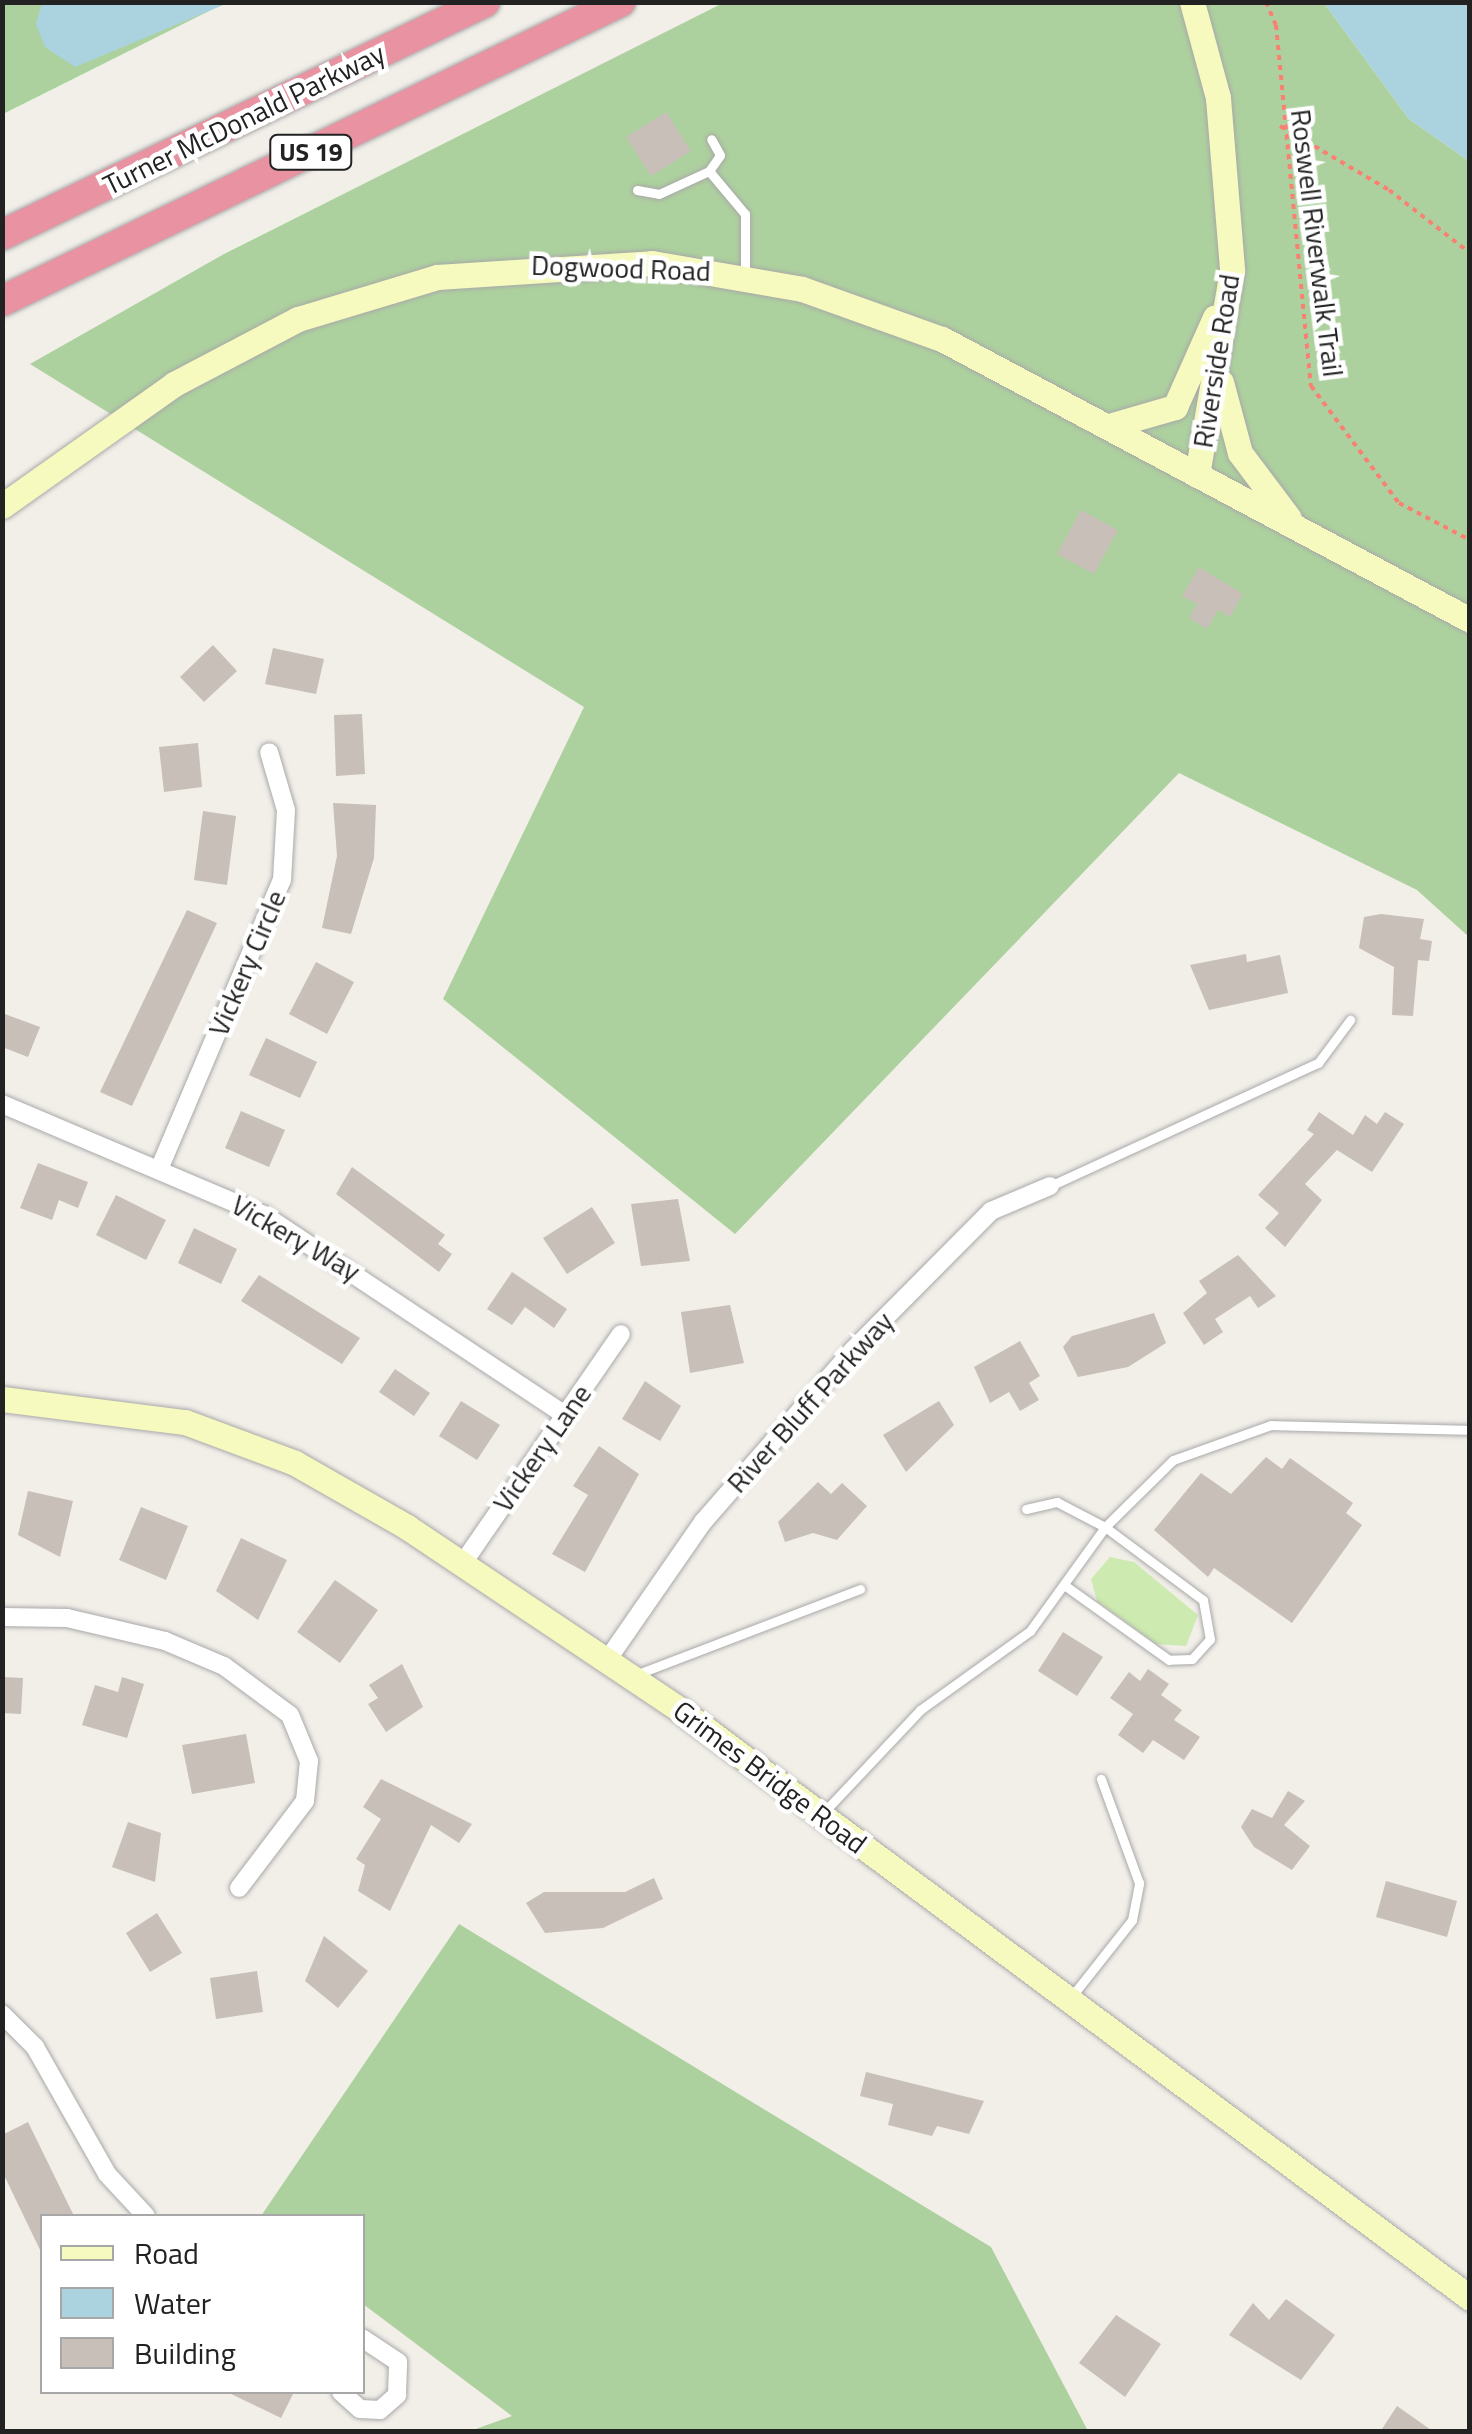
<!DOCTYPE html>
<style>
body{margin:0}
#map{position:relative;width:1472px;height:2434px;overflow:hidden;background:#f2efe9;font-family:"Titillium Web",sans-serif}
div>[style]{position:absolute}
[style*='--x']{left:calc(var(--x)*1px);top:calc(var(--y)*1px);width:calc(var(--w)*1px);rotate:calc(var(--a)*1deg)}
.grass>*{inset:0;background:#cdebb0}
.forest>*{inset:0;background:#add19e}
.water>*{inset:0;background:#aad3df}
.building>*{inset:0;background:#c7bfb8}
.path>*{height:4px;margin-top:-2px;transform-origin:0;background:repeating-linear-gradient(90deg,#fa8072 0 5px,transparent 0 10px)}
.roads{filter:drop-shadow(0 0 2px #a9a9a9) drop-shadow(0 0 2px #a9a9a9)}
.lane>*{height:9px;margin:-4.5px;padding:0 4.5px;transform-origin:4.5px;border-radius:4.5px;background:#fff}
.street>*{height:18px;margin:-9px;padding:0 9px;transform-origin:9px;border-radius:9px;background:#fff}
.secondary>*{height:25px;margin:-12.5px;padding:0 12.5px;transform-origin:12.5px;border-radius:12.5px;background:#f7fabf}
.highway>*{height:30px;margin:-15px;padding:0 15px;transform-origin:15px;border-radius:15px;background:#e892a2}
span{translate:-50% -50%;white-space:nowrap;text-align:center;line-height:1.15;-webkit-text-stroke:9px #fff;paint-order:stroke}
.shield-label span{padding:2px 8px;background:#fff;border:2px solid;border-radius:8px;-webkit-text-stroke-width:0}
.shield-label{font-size:25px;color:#222;font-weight:700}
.street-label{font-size:28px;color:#222}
.frame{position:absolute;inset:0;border:5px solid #222;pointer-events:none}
.legend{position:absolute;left:40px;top:2214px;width:325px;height:180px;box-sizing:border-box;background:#fff;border:2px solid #a7a7a7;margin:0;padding:12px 18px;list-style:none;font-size:30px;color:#222}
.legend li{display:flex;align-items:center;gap:20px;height:50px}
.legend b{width:50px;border:2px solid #a7a7a7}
</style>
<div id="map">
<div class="grass">
<i style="clip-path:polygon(1110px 1557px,1134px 1562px,1198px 1615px,1186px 1646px,1156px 1644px,1097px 1601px,1091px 1579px)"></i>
</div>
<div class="forest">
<i style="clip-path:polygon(3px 3px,225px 3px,3px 114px)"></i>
<i style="clip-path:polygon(723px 3px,1324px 3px,1409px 119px,1469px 161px,1469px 937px,1417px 890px,1179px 773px,735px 1234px,443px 999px,584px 707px,30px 364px,224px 254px)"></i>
<i style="clip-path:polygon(459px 1924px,991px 2247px,1088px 2431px,470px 2431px,512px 2416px,363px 2304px,362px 2216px,261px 2216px)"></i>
</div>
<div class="water">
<i style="clip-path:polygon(42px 2px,228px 2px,228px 3px,75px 67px,45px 47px,36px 24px)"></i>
<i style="clip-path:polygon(1324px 3px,1469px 3px,1469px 161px,1409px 119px)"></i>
</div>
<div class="building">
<i style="clip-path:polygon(666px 112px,691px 151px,651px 176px,626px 137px)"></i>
<i style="clip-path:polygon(1081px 510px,1118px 530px,1094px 574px,1057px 554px)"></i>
<i style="clip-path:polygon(1199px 567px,1243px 594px,1230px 617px,1218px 610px,1207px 629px,1189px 618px,1197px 604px,1182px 596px)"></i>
<i style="clip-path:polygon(213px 645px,237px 671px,204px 702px,180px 677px)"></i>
<i style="clip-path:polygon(273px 648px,324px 659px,316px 694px,265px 684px)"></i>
<i style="clip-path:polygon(362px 714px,365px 774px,336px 776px,334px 715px)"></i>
<i style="clip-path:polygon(198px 743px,202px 787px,164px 792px,159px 747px)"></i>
<i style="clip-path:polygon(333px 803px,376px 805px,374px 858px,351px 934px,322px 928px,337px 856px)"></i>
<i style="clip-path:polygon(203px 811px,236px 816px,227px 885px,194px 880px)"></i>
<i style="clip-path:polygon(187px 910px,217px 923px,132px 1106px,100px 1092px)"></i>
<i style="clip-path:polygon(1381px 914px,1424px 919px,1420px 939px,1432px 941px,1429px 961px,1418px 960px,1413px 1016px,1392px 1015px,1394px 967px,1359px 948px,1364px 917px)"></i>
<i style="clip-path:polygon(1246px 954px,1247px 962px,1280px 955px,1288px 993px,1209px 1010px,1190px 965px)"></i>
<i style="clip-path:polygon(316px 962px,354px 982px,327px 1034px,289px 1014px)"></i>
<i style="clip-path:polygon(2px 1013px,40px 1027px,28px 1057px,2px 1047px)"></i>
<i style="clip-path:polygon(266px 1038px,317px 1062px,300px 1098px,249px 1075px)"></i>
<i style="clip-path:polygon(241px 1111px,285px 1130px,269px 1167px,225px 1148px)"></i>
<i style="clip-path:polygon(1319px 1112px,1353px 1135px,1365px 1115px,1377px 1124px,1385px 1112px,1404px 1124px,1372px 1172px,1337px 1150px,1305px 1184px,1322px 1200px,1285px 1247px,1265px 1228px,1279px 1213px,1258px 1195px,1314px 1134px,1307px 1130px)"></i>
<i style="clip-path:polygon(38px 1163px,88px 1182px,78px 1208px,59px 1200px,52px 1220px,20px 1208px)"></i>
<i style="clip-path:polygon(352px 1167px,445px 1235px,438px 1244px,452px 1254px,439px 1272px,336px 1194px)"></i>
<i style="clip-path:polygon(116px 1195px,166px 1220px,146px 1260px,96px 1235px)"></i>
<i style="clip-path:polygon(678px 1199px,690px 1261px,641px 1266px,631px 1204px)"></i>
<i style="clip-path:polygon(592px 1207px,615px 1243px,567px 1274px,543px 1238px)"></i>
<i style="clip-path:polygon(194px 1228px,237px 1249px,221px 1284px,178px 1263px)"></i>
<i style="clip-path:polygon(1238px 1255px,1276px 1296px,1258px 1308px,1250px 1296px,1215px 1319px,1223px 1332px,1204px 1345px,1183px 1313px,1207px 1293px,1199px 1281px)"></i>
<i style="clip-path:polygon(512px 1272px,567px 1309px,554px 1328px,525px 1307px,512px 1325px,487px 1309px)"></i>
<i style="clip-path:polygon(259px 1275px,360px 1338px,342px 1364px,241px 1301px)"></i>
<i style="clip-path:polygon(730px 1305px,744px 1363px,690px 1373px,681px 1312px)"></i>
<i style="clip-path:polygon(1154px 1313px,1166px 1343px,1128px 1367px,1078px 1377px,1063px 1347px,1072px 1336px)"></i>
<i style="clip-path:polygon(1020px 1341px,1040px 1376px,1029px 1383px,1039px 1400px,1020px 1411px,1009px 1392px,990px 1403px,974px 1367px)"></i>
<i style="clip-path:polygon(395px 1369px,430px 1393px,414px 1416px,379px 1392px)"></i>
<i style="clip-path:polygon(645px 1381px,681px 1406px,660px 1441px,622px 1419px)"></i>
<i style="clip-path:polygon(461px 1401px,500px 1425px,477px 1460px,439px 1436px)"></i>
<i style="clip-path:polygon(939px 1401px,954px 1425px,906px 1472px,883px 1435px)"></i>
<i style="clip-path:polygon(599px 1446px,639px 1474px,585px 1572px,552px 1554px,588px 1495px,573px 1486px)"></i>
<i style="clip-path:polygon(1266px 1457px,1282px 1469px,1290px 1458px,1353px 1503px,1346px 1513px,1362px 1525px,1292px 1623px,1214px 1568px,1208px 1577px,1154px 1530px,1201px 1473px,1231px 1494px)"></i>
<i style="clip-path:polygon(818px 1482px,831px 1494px,842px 1483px,867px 1506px,837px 1540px,813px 1533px,785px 1542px,778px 1522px)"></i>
<i style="clip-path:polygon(28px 1491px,73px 1501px,60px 1557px,18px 1535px)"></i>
<i style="clip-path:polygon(141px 1507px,188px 1526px,166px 1580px,119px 1560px)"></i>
<i style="clip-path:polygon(241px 1538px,287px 1560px,258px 1620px,216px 1591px)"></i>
<i style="clip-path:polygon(335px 1580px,378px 1610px,340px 1663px,297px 1632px)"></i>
<i style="clip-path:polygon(1063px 1632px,1103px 1657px,1077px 1696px,1038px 1671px)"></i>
<i style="clip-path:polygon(402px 1664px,423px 1707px,386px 1732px,368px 1704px,378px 1698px,369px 1685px)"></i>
<i style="clip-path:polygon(1148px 1669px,1169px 1684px,1161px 1695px,1182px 1710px,1174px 1720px,1200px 1737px,1184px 1760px,1153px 1740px,1143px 1753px,1118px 1735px,1133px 1714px,1110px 1698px,1129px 1672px,1140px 1681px)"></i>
<i style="clip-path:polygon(2px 1677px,23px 1678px,21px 1714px,2px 1713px)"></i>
<i style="clip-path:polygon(122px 1677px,144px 1684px,127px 1738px,82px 1725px,95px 1685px,118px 1692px)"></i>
<i style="clip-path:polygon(246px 1734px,255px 1783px,192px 1794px,182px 1745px)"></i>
<i style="clip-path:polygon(381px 1779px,472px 1824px,459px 1843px,431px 1825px,390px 1911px,358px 1891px,365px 1865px,356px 1859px,381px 1819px,363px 1807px)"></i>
<i style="clip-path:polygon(1288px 1791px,1305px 1801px,1284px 1825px,1310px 1846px,1292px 1870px,1254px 1847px,1241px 1827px,1252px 1809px,1272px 1818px)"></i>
<i style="clip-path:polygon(128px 1822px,161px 1833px,155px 1882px,112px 1867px)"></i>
<i style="clip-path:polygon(654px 1878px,663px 1899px,603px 1928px,545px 1933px,526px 1903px,544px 1892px,625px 1892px)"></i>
<i style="clip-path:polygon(1386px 1881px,1457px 1901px,1447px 1937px,1376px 1917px)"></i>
<i style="clip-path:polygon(157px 1913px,182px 1953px,150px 1972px,126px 1933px)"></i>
<i style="clip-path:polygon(324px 1936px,368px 1971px,338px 2008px,305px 1981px)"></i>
<i style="clip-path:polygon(257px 1971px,263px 2012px,216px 2019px,210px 1978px)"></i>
<i style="clip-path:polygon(866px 2072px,959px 2095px,984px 2101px,969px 2134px,937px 2126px,932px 2136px,888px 2125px,893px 2104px,860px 2096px)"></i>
<i style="clip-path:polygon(28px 2122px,74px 2216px,42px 2216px,42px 2254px,2px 2171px,2px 2135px)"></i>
<i style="clip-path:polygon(1286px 2299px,1335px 2335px,1301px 2380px,1229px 2335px,1253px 2303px,1269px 2320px)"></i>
<i style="clip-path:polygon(1116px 2315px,1161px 2344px,1125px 2397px,1079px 2363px)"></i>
<i style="clip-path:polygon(227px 2392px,294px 2392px,281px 2418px)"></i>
<i style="clip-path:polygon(1397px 2406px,1434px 2432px,1380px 2432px)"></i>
</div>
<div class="path">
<i style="--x:1266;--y:2;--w:25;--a:67"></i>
<i style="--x:1276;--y:25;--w:363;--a:84.5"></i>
<i style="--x:1311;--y:386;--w:146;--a:53.1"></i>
<i style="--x:1399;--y:503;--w:80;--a:27.5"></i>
<i style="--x:1280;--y:126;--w:126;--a:30.4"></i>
<i style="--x:1389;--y:190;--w:103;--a:37.9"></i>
</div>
<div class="roads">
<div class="lane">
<i style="--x:709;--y:171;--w:19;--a:-55"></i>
<i style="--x:720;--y:155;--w:18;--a:-119"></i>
<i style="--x:637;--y:190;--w:22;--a:10"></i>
<i style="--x:659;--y:194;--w:55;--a:-24.7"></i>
<i style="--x:709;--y:171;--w:56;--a:50.1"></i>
<i style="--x:745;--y:214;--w:62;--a:90"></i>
<i style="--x:1050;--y:1186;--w:295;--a:-24.7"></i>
<i style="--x:1318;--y:1063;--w:54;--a:-53.3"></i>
<i style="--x:1026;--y:1509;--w:32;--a:-13"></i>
<i style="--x:1057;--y:1502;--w:54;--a:27.5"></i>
<i style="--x:1105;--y:1527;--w:122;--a:36.7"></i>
<i style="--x:1203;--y:1600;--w:40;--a:80"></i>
<i style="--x:1210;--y:1639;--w:27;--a:132"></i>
<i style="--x:1192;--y:1659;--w:23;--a:178"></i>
<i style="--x:1169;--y:1660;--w:125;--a:-144.4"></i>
<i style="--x:635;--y:1675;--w:241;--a:-20.9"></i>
<i style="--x:824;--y:1812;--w:140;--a:-46.7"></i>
<i style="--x:920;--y:1710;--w:135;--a:-35.7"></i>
<i style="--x:1030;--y:1631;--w:128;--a:-54.2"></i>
<i style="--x:1105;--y:1527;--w:95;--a:-44.6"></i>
<i style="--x:1173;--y:1460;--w:104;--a:-19.7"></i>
<i style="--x:1271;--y:1425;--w:199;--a:1.4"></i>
<i style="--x:1072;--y:1996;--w:97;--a:-51.7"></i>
<i style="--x:1132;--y:1920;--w:38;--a:-79"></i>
<i style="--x:1139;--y:1883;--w:111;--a:-110.1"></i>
</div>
<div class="street">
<i style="--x:2;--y:1104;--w:285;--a:23"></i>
<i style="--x:264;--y:1215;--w:361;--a:33.6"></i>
<i style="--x:160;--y:1167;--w:312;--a:-67"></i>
<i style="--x:282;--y:880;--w:70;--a:-86.7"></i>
<i style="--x:286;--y:810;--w:60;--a:-106.3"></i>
<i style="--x:463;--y:1563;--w:278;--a:-55.4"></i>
<i style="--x:2;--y:1617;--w:65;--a:0.9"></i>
<i style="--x:67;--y:1618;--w:101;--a:13.2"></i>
<i style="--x:165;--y:1641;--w:64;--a:23"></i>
<i style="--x:224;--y:1666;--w:82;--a:36.6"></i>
<i style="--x:290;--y:1715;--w:50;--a:67.6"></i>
<i style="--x:309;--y:1761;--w:40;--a:95.7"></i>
<i style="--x:305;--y:1801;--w:109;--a:127.2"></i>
<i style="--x:608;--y:1659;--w:167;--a:-55.3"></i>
<i style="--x:703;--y:1522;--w:228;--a:-48.9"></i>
<i style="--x:853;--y:1350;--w:196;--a:-45.2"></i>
<i style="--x:991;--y:1211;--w:64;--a:-23"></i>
<i style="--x:2;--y:2014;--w:47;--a:45"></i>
<i style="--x:35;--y:2047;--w:146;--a:60.4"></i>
<i style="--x:107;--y:2174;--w:57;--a:47.1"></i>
<i style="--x:341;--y:2392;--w:25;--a:42"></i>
<i style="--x:360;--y:2409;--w:20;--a:3"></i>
<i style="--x:380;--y:2410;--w:23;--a:-41"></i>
<i style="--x:397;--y:2395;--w:33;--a:-88"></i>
<i style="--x:398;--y:2362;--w:43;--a:-146.3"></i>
</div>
<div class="secondary">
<i style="--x:1192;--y:2;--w:99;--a:74.8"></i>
<i style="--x:1218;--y:98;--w:173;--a:85.3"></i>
<i style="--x:1232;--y:270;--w:208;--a:99.7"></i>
<i style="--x:1221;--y:382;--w:73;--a:75"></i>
<i style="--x:1240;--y:453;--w:81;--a:53"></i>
<i style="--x:1109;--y:426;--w:69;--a:-16.1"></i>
<i style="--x:1175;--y:407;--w:98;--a:-66"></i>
<i style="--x:2;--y:506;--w:211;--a:-35.3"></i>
<i style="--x:174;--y:384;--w:140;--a:-27.7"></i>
<i style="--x:298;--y:319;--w:145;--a:-16.8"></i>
<i style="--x:437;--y:277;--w:215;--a:-3.7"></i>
<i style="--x:652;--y:263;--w:152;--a:9.8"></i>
<i style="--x:802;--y:289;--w:149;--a:19.7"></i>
<i style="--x:942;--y:339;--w:598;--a:28.02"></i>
<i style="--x:2;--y:1399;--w:184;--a:7.2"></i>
<i style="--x:185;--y:1422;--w:117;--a:20.4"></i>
<i style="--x:295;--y:1463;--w:129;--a:29.7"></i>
<i style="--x:407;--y:1527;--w:329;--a:33.8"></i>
<i style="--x:680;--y:1710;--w:985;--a:36.66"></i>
</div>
<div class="highway">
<i style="--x:2;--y:235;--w:536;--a:-25.75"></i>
<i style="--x:2;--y:301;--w:687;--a:-25.82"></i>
</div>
</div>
<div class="shield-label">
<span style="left:311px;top:152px">US 19</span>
</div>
<div class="street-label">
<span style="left:244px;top:119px;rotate:-26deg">Turner McDonald Parkway</span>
<span style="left:1317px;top:243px;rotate:83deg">Roswell Riverwalk Trail</span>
<span style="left:621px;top:268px;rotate:2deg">Dogwood Road</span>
<span style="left:1216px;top:361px;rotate:-81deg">Riverside Road</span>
<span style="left:247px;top:963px;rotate:-67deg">Vickery Circle</span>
<span style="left:296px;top:1238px;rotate:30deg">Vickery Way</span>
<span style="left:810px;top:1402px;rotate:-48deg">River Bluff Parkway</span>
<span style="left:542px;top:1448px;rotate:-55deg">Vickery Lane</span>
<span style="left:770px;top:1777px;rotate:37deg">Grimes Bridge Road</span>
</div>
<div class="frame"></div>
<ul class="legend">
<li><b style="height:12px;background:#f7fabf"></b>Road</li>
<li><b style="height:28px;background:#aad3df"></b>Water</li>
<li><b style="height:28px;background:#c7bfb8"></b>Building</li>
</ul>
</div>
